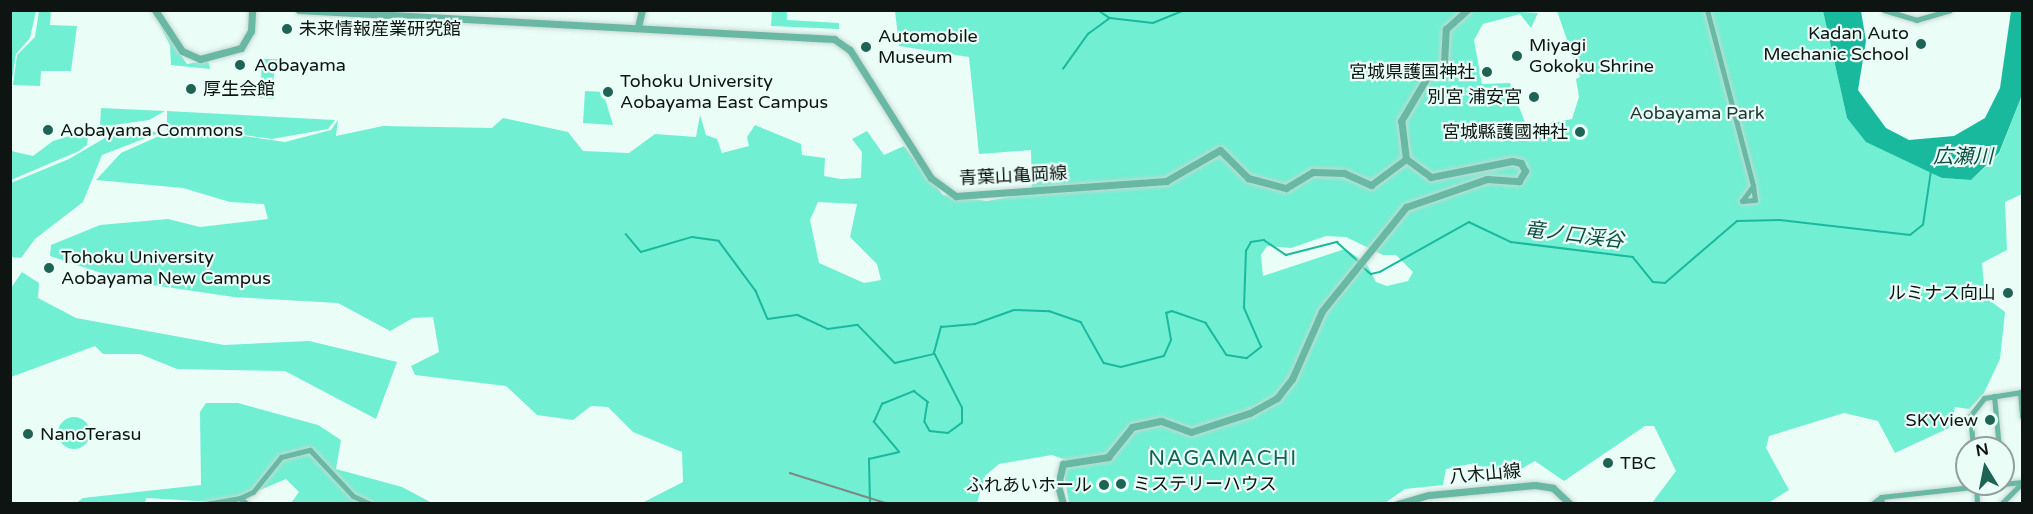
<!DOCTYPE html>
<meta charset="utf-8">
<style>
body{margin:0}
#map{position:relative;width:2033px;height:514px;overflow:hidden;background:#eafdf7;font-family:"Varela Round","Noto Sans JP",sans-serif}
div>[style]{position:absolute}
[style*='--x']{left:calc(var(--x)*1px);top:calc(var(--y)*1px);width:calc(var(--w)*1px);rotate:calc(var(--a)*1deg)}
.green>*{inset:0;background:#70efd2}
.round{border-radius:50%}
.water>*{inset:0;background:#19b99d}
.stream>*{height:1.5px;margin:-0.75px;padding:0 0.75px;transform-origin:0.75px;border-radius:0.75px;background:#19b99d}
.roads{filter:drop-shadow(0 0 2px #c7d8d2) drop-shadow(0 0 2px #c7d8d2)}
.minor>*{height:5px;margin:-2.5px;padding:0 2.5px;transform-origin:2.5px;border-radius:2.5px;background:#68b8a4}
.tertiary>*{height:7px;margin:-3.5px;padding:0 3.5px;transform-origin:3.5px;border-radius:3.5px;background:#68b8a4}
.rail>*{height:1.5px;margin:-0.75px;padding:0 0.75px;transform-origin:0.75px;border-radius:0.75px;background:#7c8985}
.dots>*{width:16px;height:16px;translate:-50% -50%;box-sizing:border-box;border:3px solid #eafdf7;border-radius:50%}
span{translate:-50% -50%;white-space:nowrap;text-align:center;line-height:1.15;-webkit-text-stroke:4.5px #eafdf7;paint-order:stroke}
.poi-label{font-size:18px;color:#0e1412}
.left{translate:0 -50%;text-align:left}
.right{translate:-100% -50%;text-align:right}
.park-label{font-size:18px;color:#1f3630}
.street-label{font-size:18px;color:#0e1412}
.water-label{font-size:20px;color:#0e4b3f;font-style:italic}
.quarter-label{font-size:21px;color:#0f6455;letter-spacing:1.5px}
.frame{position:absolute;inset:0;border:12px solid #0e1412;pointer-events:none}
.north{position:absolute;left:1955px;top:436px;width:60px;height:60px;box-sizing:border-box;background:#eafdf7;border:2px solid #92a09b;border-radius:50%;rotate:350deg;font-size:16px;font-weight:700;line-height:24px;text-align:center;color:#0e1412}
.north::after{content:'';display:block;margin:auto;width:21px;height:27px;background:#1e6354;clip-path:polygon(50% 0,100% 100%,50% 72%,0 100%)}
</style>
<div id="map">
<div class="green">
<i style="clip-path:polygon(11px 10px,36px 11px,30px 38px,16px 54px,11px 86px)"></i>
<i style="clip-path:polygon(772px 10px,787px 11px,787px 20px,839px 23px,839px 29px,771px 26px)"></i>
<i style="clip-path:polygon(evenodd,1484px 10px,1538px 13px,1531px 28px,1520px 14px,1483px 24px,1474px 40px,1482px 84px,1510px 83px,1527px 128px,1572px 119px,1579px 97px,1576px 79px,1580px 77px,1557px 11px,1823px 11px,1847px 118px,1942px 178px,1971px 180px,1999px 154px,2022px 95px,2022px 194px,2005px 202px,2007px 250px,1982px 263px,1985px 297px,2005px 312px,2000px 359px,1984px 393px,1969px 409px,1955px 407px,1951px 427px,1895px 453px,1878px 421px,1844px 413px,1769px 436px,1766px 448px,1789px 490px,1768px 503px,1652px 503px,1676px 471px,1654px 426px,1645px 426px,1564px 481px,1535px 461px,1514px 473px,1470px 464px,1446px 469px,1443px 485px,1405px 489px,1385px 503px,1069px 503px,1064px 474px,1069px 461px,1052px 455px,999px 464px,985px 476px,977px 503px,642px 503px,683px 482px,682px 452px,633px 432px,608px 407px,591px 406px,573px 420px,537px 415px,506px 386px,415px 375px,411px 366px,439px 352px,433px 317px,413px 318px,390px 331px,338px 303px,234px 297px,125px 281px,50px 256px,51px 245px,100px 225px,168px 219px,200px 227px,268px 219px,264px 204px,230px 202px,183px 188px,96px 180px,121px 153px,168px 132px,215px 132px,285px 142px,331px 130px,338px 120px,336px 136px,383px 126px,492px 128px,503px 118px,568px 132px,583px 151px,629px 153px,655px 134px,696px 137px,700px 115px,706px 135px,717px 139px,722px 153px,749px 146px,747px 137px,755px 125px,801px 144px,802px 155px,825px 158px,824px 176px,841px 179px,861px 178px,862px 152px,852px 139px,867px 131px,884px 155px,904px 146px,943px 195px,987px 201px,1032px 193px,1031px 150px,979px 154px,969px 57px,899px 46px,895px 11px,1484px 10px,818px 202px,857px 204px,850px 237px,877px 264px,881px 280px,864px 283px,819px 263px,810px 220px,818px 202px,1484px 10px,1326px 236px,1346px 237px,1383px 255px,1396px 255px,1413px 272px,1408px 281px,1387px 286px,1376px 282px,1366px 263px,1345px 249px,1263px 276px,1261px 255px,1267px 246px,1291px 248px,1326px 236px)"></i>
<i style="clip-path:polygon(39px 11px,51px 11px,50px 25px,77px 26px,71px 71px,41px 71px,40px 86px,13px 85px,17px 55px,35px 37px)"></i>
<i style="clip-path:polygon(159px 24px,187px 64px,208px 60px,210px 69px,171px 65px,170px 45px)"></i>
<i style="clip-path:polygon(262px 59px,277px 59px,270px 97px,276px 99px,260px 98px)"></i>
<i style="clip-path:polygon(585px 91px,603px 92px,613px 125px,583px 123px)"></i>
<i style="clip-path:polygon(101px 108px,165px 111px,149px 120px,100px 127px)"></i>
<i style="clip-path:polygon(167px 111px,335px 120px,328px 129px,272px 139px,210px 130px,179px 133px,167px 130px)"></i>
<i style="clip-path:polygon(127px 125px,159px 133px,102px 155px,83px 202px,35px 239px,21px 258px,11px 257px,11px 183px,69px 159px)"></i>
<i style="clip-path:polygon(89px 130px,87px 145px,79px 151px,11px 180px,11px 151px,33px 156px,53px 141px)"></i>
<i style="clip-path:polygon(22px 272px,39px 283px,38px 298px,76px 318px,224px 345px,309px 341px,397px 362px,376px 419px,285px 371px,177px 369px,140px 354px,103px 354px,95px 346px,11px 377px,11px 288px)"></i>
<i style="clip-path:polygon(206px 403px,238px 403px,318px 425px,341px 440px,336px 469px,402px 487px,432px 503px,291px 503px,299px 492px,286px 479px,229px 503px,146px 498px,145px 503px,75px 504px,83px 498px,201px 485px,200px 412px)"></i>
<i class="round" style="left:58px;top:417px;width:32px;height:32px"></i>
</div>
<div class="water">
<i style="clip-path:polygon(1823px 11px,1861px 11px,1866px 41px,1858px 90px,1886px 128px,1909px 140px,1954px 136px,1985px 118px,2000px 88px,2011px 11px,2022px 11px,2022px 95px,1999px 153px,1971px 180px,1942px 178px,1866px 142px,1847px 118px)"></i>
</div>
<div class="stream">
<i style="--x:1098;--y:10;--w:14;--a:34"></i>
<i style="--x:1063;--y:69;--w:43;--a:-54.5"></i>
<i style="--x:1088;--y:34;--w:27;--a:-36"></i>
<i style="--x:1110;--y:18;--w:43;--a:6.6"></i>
<i style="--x:1153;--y:23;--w:35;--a:-22"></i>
<i style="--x:626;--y:234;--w:23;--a:50"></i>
<i style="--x:641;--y:252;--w:53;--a:-16.4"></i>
<i style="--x:692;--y:237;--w:27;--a:8"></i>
<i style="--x:719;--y:241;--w:62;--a:53.5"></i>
<i style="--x:756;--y:291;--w:30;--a:67"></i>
<i style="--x:768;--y:319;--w:30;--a:-8"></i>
<i style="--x:798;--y:315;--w:33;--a:25"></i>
<i style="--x:828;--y:329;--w:30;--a:-8"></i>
<i style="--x:858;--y:325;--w:53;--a:45.8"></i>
<i style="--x:895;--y:363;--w:39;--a:-13"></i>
<i style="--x:1363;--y:267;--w:11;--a:41"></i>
<i style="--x:1371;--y:274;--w:9;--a:-13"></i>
<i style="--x:1380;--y:272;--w:102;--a:-29.3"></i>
<i style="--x:1469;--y:222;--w:47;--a:25.5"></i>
<i style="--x:1511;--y:242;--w:123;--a:7"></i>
<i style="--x:1633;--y:257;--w:32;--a:51"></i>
<i style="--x:1653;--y:282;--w:12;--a:5"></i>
<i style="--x:1665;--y:283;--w:95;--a:-40.7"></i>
<i style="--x:1737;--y:221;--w:43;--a:-1.3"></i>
<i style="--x:1780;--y:220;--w:131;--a:6.6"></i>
<i style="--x:1910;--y:235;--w:16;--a:-38"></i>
<i style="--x:1923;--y:225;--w:55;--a:-81.6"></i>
<i style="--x:870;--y:504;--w:45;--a:-91.3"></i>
<i style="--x:869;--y:459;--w:31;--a:-13"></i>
<i style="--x:899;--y:452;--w:39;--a:-130"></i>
<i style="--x:874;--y:422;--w:20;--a:-66"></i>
<i style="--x:882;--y:404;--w:35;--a:-22"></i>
<i style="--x:914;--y:391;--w:18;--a:38"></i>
<i style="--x:928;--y:402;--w:20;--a:99"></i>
<i style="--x:925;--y:422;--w:10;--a:61"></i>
<i style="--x:930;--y:431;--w:18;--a:6"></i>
<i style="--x:948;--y:433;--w:17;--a:-36"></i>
<i style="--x:962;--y:423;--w:15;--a:-90"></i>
<i style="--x:962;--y:408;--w:62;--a:-117"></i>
<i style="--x:934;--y:353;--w:27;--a:-75"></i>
<i style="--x:941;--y:327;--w:34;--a:-5"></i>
<i style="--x:975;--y:324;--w:41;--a:-19.7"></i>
<i style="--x:1014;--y:310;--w:35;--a:2"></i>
<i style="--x:1049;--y:311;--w:34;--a:19"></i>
<i style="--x:1081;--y:322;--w:47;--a:60.7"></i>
<i style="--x:1104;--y:363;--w:17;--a:13"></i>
<i style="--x:1121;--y:367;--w:44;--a:-14.3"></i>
<i style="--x:1164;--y:356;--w:17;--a:-66"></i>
<i style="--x:1171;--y:340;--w:27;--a:-100"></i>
<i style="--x:1166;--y:313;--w:6;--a:-18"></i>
<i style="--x:1172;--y:311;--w:36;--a:19"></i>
<i style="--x:1206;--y:323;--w:38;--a:57"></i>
<i style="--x:1227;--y:355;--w:20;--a:9"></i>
<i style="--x:1247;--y:358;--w:18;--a:-38"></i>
<i style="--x:1261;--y:347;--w:43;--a:-113.6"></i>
<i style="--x:1244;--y:308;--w:57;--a:-88"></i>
<i style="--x:1246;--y:251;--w:10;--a:-61"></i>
<i style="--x:1251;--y:242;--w:13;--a:-9"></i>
<i style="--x:1264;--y:240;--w:27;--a:34"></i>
<i style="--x:1286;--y:255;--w:53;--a:-14.3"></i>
<i style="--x:1337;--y:242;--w:28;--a:42"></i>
</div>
<div class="roads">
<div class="minor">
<i style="--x:1707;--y:10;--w:177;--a:75.3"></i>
<i style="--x:1752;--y:181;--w:5;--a:79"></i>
<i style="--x:1753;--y:186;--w:14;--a:82"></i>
<i style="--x:1755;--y:200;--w:13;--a:176"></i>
<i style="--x:1742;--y:201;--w:19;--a:-54"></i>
<i style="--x:1884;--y:10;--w:34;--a:17"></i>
<i style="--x:1916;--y:20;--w:35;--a:-16"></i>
<i style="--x:2020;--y:392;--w:25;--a:85"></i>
<i style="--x:1994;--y:396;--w:52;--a:84.5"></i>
<i style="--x:1973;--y:448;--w:32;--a:-95"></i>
<i style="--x:1970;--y:416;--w:23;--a:-52"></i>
<i style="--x:1984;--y:398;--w:38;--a:-9"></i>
<i style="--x:1976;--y:484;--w:20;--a:87"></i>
<i style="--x:2003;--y:484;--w:19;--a:-6"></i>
<i style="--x:240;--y:498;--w:14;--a:-25"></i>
<i style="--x:253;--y:492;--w:45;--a:-51.3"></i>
<i style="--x:281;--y:457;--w:30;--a:-14"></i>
<i style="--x:310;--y:450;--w:63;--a:46.9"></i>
<i style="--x:353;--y:496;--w:19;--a:25"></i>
<i style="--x:206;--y:504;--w:35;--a:-10"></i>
<i style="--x:240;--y:498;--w:9;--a:41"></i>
<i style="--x:1872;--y:504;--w:11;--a:-38"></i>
<i style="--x:1882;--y:504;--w:7;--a:-98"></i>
<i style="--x:1881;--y:497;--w:119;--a:-6.3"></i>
<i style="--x:2001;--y:504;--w:30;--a:-45"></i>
</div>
<div class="tertiary">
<i style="--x:155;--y:10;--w:49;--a:56.6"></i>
<i style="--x:182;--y:51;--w:20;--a:24"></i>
<i style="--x:200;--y:59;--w:42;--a:-15"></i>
<i style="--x:241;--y:48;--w:20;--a:-60"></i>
<i style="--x:251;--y:31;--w:21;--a:-87"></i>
<i style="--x:299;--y:10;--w:536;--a:3.1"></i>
<i style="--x:834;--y:39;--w:19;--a:35"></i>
<i style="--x:850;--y:50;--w:151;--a:57.7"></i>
<i style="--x:931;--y:178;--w:31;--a:36"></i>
<i style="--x:956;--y:196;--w:211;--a:-4.1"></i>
<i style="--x:1166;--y:181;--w:62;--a:-29.9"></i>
<i style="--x:1220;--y:150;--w:40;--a:45"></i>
<i style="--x:1248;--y:178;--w:39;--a:15"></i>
<i style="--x:1286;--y:188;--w:31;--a:-31"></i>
<i style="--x:1313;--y:172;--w:31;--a:2"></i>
<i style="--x:1344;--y:173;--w:30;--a:24"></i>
<i style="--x:1371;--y:185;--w:44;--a:-36.6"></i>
<i style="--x:638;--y:27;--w:17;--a:-77"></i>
<i style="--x:1406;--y:159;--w:38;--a:-97"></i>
<i style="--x:1401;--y:121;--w:49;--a:-59.2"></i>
<i style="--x:1426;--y:79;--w:24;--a:-42"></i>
<i style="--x:1444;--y:63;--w:34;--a:-87"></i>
<i style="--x:1446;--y:29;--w:28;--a:-42"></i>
<i style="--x:1063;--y:504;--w:20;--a:-105"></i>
<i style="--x:1058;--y:485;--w:22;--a:-77"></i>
<i style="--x:1063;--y:464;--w:46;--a:-8.8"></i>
<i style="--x:1108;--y:457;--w:38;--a:-51"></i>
<i style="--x:1132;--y:427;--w:30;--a:-12"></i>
<i style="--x:1161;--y:421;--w:32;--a:20"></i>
<i style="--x:1191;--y:432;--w:62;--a:-17.9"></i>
<i style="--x:1250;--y:413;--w:31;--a:-29"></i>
<i style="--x:1277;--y:398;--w:24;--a:-52"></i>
<i style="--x:1292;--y:379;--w:74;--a:-66.2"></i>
<i style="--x:1322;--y:311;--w:134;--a:-51.1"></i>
<i style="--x:1406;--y:207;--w:86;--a:-19.1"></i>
<i style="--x:1487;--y:179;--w:32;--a:4"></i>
<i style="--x:1519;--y:181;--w:12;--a:-59"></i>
<i style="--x:1525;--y:171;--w:9;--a:-117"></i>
<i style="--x:1521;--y:163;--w:9;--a:-167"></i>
<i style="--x:1512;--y:161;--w:83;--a:168.8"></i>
<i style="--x:1431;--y:177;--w:31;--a:-144"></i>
<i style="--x:1397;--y:504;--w:33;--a:-16"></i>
<i style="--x:1429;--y:495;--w:106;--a:-5.4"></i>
<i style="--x:1535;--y:485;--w:18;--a:9"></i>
<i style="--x:1553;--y:488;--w:23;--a:43"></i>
</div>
</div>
<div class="rail">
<i style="--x:790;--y:473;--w:104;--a:17.4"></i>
</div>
<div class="dots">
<i style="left:287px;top:29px;background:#1e6354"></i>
<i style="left:1921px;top:44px;background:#1e6354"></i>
<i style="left:866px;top:47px;background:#1e6354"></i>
<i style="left:1517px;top:56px;background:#1e6354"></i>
<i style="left:240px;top:65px;background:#1e6354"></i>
<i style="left:1487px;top:72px;background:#1e6354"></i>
<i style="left:191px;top:89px;background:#1e6354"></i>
<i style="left:608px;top:92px;background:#1e6354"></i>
<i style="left:1534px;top:97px;background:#1e6354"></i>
<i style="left:48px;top:130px;background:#1e6354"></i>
<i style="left:1580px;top:132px;background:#1e6354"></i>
<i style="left:49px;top:268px;background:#1e6354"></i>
<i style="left:2008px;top:293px;background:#1e6354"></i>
<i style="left:1990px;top:420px;background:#1e6354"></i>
<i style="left:28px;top:434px;background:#1e6354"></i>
<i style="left:1608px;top:463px;background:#1e6354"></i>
<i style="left:1121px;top:484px;background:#1e6354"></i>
<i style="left:1104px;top:485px;background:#1e6354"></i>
</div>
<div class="poi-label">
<span class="left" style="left:299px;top:29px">未来情報産業研究館</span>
<span class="right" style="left:1909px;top:44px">Kadan Auto<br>Mechanic School</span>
<span class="left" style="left:878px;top:47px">Automobile<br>Museum</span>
<span class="left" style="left:1529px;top:56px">Miyagi<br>Gokoku Shrine</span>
<span class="left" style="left:254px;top:65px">Aobayama</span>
<span class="right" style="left:1475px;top:72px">宮城県護国神社</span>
<span class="left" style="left:620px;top:92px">Tohoku University<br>Aobayama East Campus</span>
<span class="left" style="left:203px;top:89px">厚生会館</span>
<span class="right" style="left:1522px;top:97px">別宮 浦安宮</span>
<span class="left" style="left:60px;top:130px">Aobayama Commons</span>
<span class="right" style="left:1568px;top:132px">宮城縣護國神社</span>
<span class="left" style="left:61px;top:268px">Tohoku University<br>Aobayama New Campus</span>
<span class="right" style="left:1996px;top:293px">ルミナス向山</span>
<span class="right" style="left:1978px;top:420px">SKYview</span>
<span class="left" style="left:40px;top:434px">NanoTerasu</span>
<span class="left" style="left:1620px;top:463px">TBC</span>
<span class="left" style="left:1133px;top:484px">ミステリーハウス</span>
<span class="right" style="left:1092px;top:485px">ふれあいホール</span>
</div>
<div class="park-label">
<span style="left:1697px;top:113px">Aobayama Park</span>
</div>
<div class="street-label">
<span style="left:1013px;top:176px;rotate:-3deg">青葉山亀岡線</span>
<span style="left:1485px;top:474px;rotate:-5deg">八木山線</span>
</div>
<div class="water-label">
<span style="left:1963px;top:157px">広瀬川</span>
<span style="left:1574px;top:236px;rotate:7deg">竜ノ口渓谷</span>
</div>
<div class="quarter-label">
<span style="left:1223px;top:459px">NAGAMACHI</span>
</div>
<div class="frame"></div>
<div class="north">N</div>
</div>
